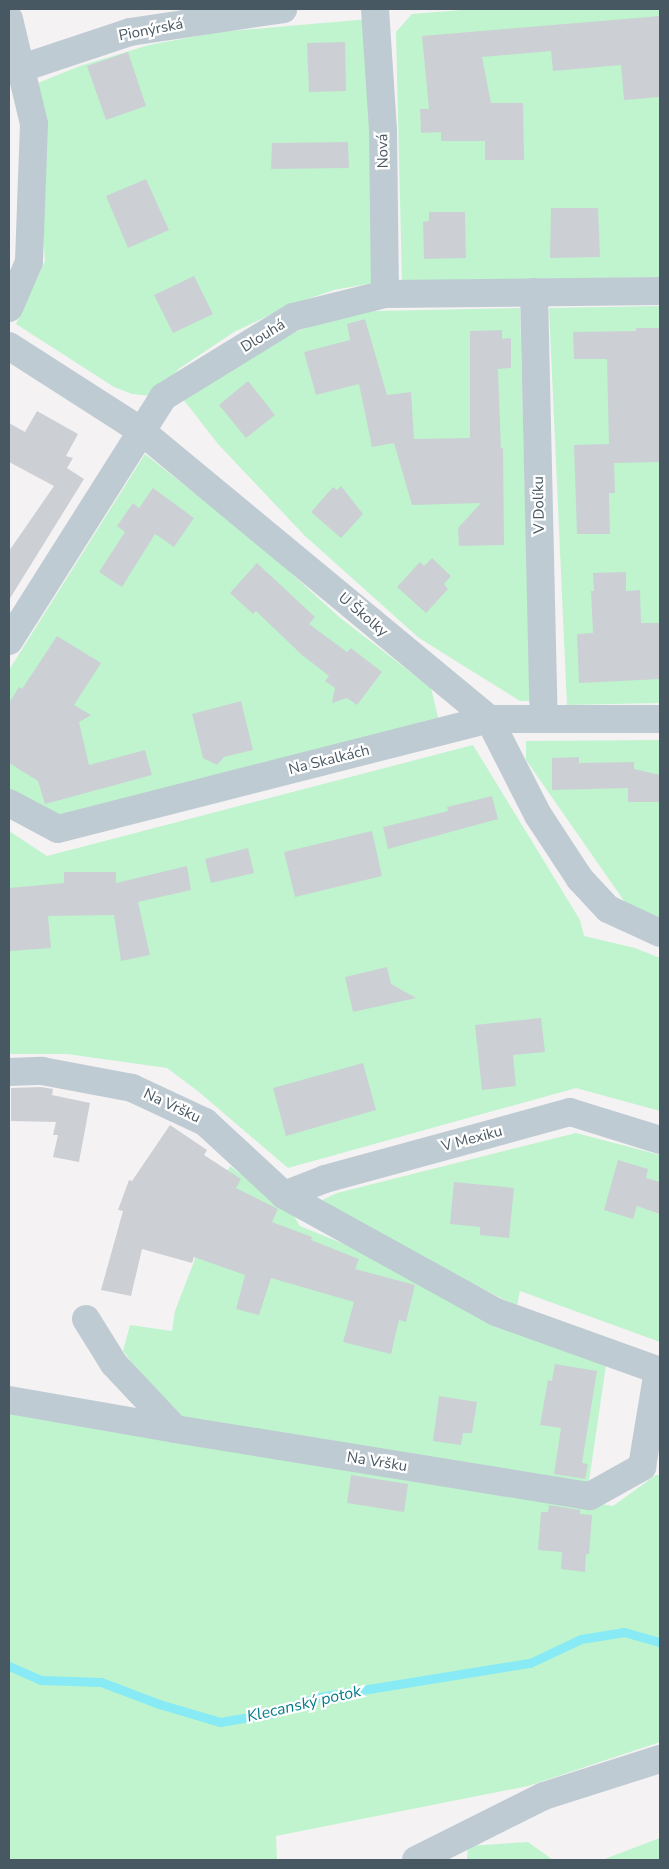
<!DOCTYPE html>
<meta charset="utf-8">
<style>
body{margin:0}
#map{position:relative;width:669px;height:1869px;overflow:hidden;background:#f5f2f3;font-family:"Nunito Sans",sans-serif}
div>[style]{position:absolute}
[style*='--x']{left:calc(var(--x)*1px);top:calc(var(--y)*1px);width:calc(var(--w)*1px);rotate:calc(var(--a)*1deg)}
.green>*{inset:0;background:#bff4ce}
.stream>*{height:9px;margin:-4.5px;padding:0 4.5px;transform-origin:4.5px;border-radius:4.5px;background:#88eaf5}
.building>*{inset:0;background:#ccd0d5}
.minor>*{height:28px;margin:-14px;padding:0 14px;transform-origin:14px;border-radius:14px;background:#bfcbd3}
span{translate:-50% -50%;white-space:nowrap;text-align:center;line-height:1.15;-webkit-text-stroke:4.5px #fff;paint-order:stroke}
.street-label{font-size:15px;color:#485862}
.water-label{font-size:16px;color:#057b89;font-style:italic}
.frame{position:absolute;inset:0;border:10px solid #485862;pointer-events:none}
</style>
<div id="map">
<div class="green">
<i style="clip-path:polygon(475px 9px,660px 9px,660px 277px,402px 282px,396px 32px,412px 14px)"></i>
<i style="clip-path:polygon(369px 19px,372px 283px,334px 290px,293px 304px,234px 332px,180px 368px,152px 396px,132px 394px,114px 387px,16px 324px,45px 261px,40px 189px,38px 83px,80px 66px,149px 45px,219px 32px)"></i>
<i style="clip-path:polygon(660px 306px,660px 703px,567px 705px,549px 308px)"></i>
<i style="clip-path:polygon(520px 308px,530px 685px,529px 701px,520px 701px,419px 638px,304px 535px,218px 444px,183px 399px,249px 353px,300px 330px,339px 317px,374px 311px)"></i>
<i style="clip-path:polygon(145px 454px,257px 542px,339px 617px,431px 688px,439px 721px,63px 817px,9px 792px,9px 670px)"></i>
<i style="clip-path:polygon(660px 740px,660px 920px,629px 908px,526px 760px,526px 741px)"></i>
<i style="clip-path:polygon(473px 745px,580px 920px,584px 936px,635px 948px,660px 958px,660px 1111px,576px 1088px,288px 1168px,199px 1092px,167px 1068px,67px 1054px,9px 1054px,9px 831px,47px 856px)"></i>
<i style="clip-path:polygon(576px 1133px,660px 1155px,660px 1342px,520px 1291px,517px 1306px,314px 1204px,337px 1193px)"></i>
<i style="clip-path:polygon(230px 1166px,292px 1213px,300px 1226px,371px 1255px,606px 1365px,589px 1481px,583px 1485px,184px 1422px,158px 1397px,123px 1351px,130px 1325px,172px 1331px,175px 1311px,195px 1259px,208px 1212px)"></i>
<i style="clip-path:polygon(9px 1410px,185px 1440px,613px 1506px,656px 1475px,660px 1475px,660px 1742px,528px 1786px,276px 1836px,277px 1860px,9px 1860px)"></i>
<i style="clip-path:polygon(660px 1838px,660px 1860px,602px 1860px)"></i>
<i style="clip-path:polygon(528px 1842px,553px 1860px,467px 1860px,468px 1846px)"></i>
</div>
<div class="stream">
<i style="--x:9;--y:1666;--w:35;--a:24"></i>
<i style="--x:41;--y:1680;--w:60;--a:1.9"></i>
<i style="--x:101;--y:1682;--w:62;--a:20.8"></i>
<i style="--x:159;--y:1704;--w:64;--a:16.4"></i>
<i style="--x:220;--y:1722;--w:54;--a:-9.6"></i>
<i style="--x:273;--y:1713;--w:49;--a:-19.2"></i>
<i style="--x:319;--y:1697;--w:214;--a:-9.2"></i>
<i style="--x:530;--y:1663;--w:56;--a:-25.2"></i>
<i style="--x:581;--y:1639;--w:44;--a:-9.2"></i>
<i style="--x:624;--y:1632;--w:37;--a:16"></i>
</div>
<div class="building">
<i style="clip-path:polygon(660px 16px,660px 97px,624px 100px,621px 65px,553px 71px,551px 51px,482px 57px,491px 103px,523px 103px,524px 160px,485px 160px,485px 141px,441px 141px,441px 132px,421px 133px,420px 109px,429px 109px,422px 36px)"></i>
<i style="clip-path:polygon(345px 42px,346px 91px,309px 92px,307px 43px)"></i>
<i style="clip-path:polygon(128px 52px,146px 106px,106px 120px,87px 66px)"></i>
<i style="clip-path:polygon(348px 142px,349px 168px,271px 169px,272px 143px)"></i>
<i style="clip-path:polygon(146px 179px,169px 230px,128px 248px,106px 196px)"></i>
<i style="clip-path:polygon(551px 208px,598px 208px,600px 257px,550px 258px)"></i>
<i style="clip-path:polygon(429px 212px,465px 212px,466px 258px,424px 259px,423px 222px,429px 221px)"></i>
<i style="clip-path:polygon(194px 276px,213px 314px,173px 333px,154px 295px)"></i>
<i style="clip-path:polygon(365px 319px,387px 395px,411px 392px,414px 439px,470px 438px,470px 331px,502px 330px,502px 339px,511px 338px,511px 368px,498px 369px,501px 448px,503px 448px,504px 545px,459px 546px,458px 528px,481px 503px,412px 505px,394px 443px,372px 447px,359px 384px,316px 395px,304px 352px,350px 340px,347px 324px)"></i>
<i style="clip-path:polygon(636px 328px,660px 328px,660px 462px,614px 463px,615px 493px,609px 493px,610px 534px,577px 534px,574px 445px,609px 444px,607px 359px,574px 359px,573px 332px,636px 331px)"></i>
<i style="clip-path:polygon(248px 381px,275px 415px,246px 438px,219px 405px)"></i>
<i style="clip-path:polygon(37px 411px,78px 434px,66px 456px,73px 458px,67px 468px,84px 479px,9px 600px,9px 551px,54px 486px,9px 462px,9px 423px,25px 432px)"></i>
<i style="clip-path:polygon(341px 486px,363px 514px,341px 538px,311px 512px,333px 487px,337px 490px)"></i>
<i style="clip-path:polygon(153px 488px,194px 518px,174px 547px,155px 534px,122px 587px,99px 572px,125px 532px,117px 526px,133px 503px,139px 508px)"></i>
<i style="clip-path:polygon(432px 558px,451px 576px,444px 584px,448px 589px,426px 613px,397px 587px,420px 562px,424px 566px)"></i>
<i style="clip-path:polygon(257px 563px,315px 617px,309px 624px,347px 652px,351px 648px,382px 672px,357px 705px,347px 698px,332px 703px,335px 688px,325px 681px,329px 676px,302px 655px,256px 611px,253px 614px,230px 593px)"></i>
<i style="clip-path:polygon(626px 572px,626px 591px,640px 590px,641px 623px,660px 623px,660px 679px,579px 683px,577px 634px,593px 633px,591px 591px,594px 591px,593px 573px)"></i>
<i style="clip-path:polygon(57px 636px,101px 663px,74px 705px,91px 715px,79px 722px,89px 765px,145px 750px,152px 775px,45px 804px,38px 781px,9px 763px,9px 703px,19px 687px,22px 689px)"></i>
<i style="clip-path:polygon(241px 701px,253px 750px,224px 757px,217px 765px,203px 758px,192px 714px)"></i>
<i style="clip-path:polygon(579px 757px,579px 763px,634px 762px,634px 769px,660px 775px,660px 802px,628px 802px,628px 788px,552px 790px,552px 758px)"></i>
<i style="clip-path:polygon(492px 796px,498px 819px,388px 849px,383px 827px,448px 811px,447px 807px)"></i>
<i style="clip-path:polygon(372px 831px,382px 876px,295px 897px,284px 852px)"></i>
<i style="clip-path:polygon(248px 848px,254px 873px,211px 883px,205px 859px)"></i>
<i style="clip-path:polygon(187px 866px,191px 890px,138px 902px,150px 955px,121px 961px,114px 915px,48px 916px,51px 948px,10px 951px,9px 888px,64px 883px,64px 872px,116px 872px,116px 883px)"></i>
<i style="clip-path:polygon(387px 967px,391px 984px,416px 998px,353px 1012px,345px 977px)"></i>
<i style="clip-path:polygon(541px 1018px,545px 1052px,513px 1055px,516px 1086px,482px 1090px,475px 1025px)"></i>
<i style="clip-path:polygon(363px 1063px,376px 1110px,286px 1136px,273px 1088px)"></i>
<i style="clip-path:polygon(41px 1087px,53px 1089px,52px 1095px,90px 1103px,79px 1162px,53px 1157px,58px 1135px,53px 1135px,56px 1122px,11px 1121px,11px 1088px)"></i>
<i style="clip-path:polygon(170px 1125px,207px 1150px,204px 1155px,241px 1179px,236px 1188px,278px 1209px,272px 1222px,312px 1237px,311px 1240px,359px 1259px,355px 1269px,415px 1285px,406px 1322px,399px 1320px,391px 1354px,343px 1342px,354px 1302px,271px 1278px,259px 1315px,236px 1309px,245px 1275px,194px 1257px,192px 1263px,142px 1249px,131px 1296px,101px 1290px,123px 1211px,118px 1210px,129px 1180px,132px 1181px)"></i>
<i style="clip-path:polygon(618px 1160px,648px 1169px,646px 1178px,660px 1182px,660px 1214px,637px 1206px,633px 1219px,604px 1210px)"></i>
<i style="clip-path:polygon(454px 1182px,514px 1188px,509px 1238px,480px 1235px,480px 1227px,450px 1224px)"></i>
<i style="clip-path:polygon(555px 1364px,597px 1371px,582px 1463px,588px 1464px,585px 1479px,554px 1474px,561px 1428px,540px 1425px,548px 1380px,552px 1381px)"></i>
<i style="clip-path:polygon(439px 1396px,477px 1402px,472px 1433px,463px 1433px,461px 1445px,433px 1441px)"></i>
<i style="clip-path:polygon(351px 1475px,408px 1484px,404px 1512px,347px 1503px)"></i>
<i style="clip-path:polygon(549px 1505px,580px 1510px,580px 1514px,592px 1515px,589px 1554px,586px 1554px,585px 1572px,561px 1569px,562px 1552px,538px 1550px,541px 1512px,548px 1512px)"></i>
</div>
<div class="minor">
<i style="--x:375;--y:9;--w:122;--a:86.2"></i>
<i style="--x:383;--y:131;--w:163;--a:89.3"></i>
<i style="--x:9;--y:19;--w:108;--a:76.6"></i>
<i style="--x:34;--y:124;--w:138;--a:92.1"></i>
<i style="--x:29;--y:262;--w:50;--a:113.5"></i>
<i style="--x:22;--y:68;--w:114;--a:-18.4"></i>
<i style="--x:130;--y:32;--w:155;--a:-8.5"></i>
<i style="--x:534;--y:292;--w:427;--a:88.7"></i>
<i style="--x:9;--y:346;--w:156;--a:32.7"></i>
<i style="--x:140;--y:430;--w:453;--a:39.6"></i>
<i style="--x:489;--y:719;--w:108;--a:63"></i>
<i style="--x:538;--y:815;--w:77;--a:56.7"></i>
<i style="--x:580;--y:879;--w:41;--a:47"></i>
<i style="--x:608;--y:909;--w:57;--a:24.8"></i>
<i style="--x:9;--y:641;--w:289;--a:-57.7"></i>
<i style="--x:163;--y:397;--w:153;--a:-31.6"></i>
<i style="--x:293;--y:317;--w:95;--a:-14"></i>
<i style="--x:385;--y:294;--w:275;--a:-0.6"></i>
<i style="--x:9;--y:803;--w:55;--a:28"></i>
<i style="--x:58;--y:829;--w:445;--a:-14.3"></i>
<i style="--x:489;--y:719;--w:171;--a:0"></i>
<i style="--x:9;--y:1072;--w:33;--a:-2"></i>
<i style="--x:42;--y:1071;--w:92;--a:10.7"></i>
<i style="--x:132;--y:1088;--w:81;--a:25"></i>
<i style="--x:205;--y:1122;--w:108;--a:42.7"></i>
<i style="--x:284;--y:1195;--w:242;--a:28.9"></i>
<i style="--x:496;--y:1312;--w:174;--a:19.8"></i>
<i style="--x:284;--y:1195;--w:44;--a:-21.3"></i>
<i style="--x:325;--y:1179;--w:254;--a:-15.3"></i>
<i style="--x:570;--y:1112;--w:94;--a:17.3"></i>
<i style="--x:86;--y:1319;--w:53;--a:58.1"></i>
<i style="--x:114;--y:1364;--w:89;--a:46.8"></i>
<i style="--x:9;--y:1400;--w:169;--a:9.9"></i>
<i style="--x:175;--y:1429;--w:420;--a:9.2"></i>
<i style="--x:590;--y:1496;--w:60;--a:-29.1"></i>
<i style="--x:642;--y:1467;--w:98;--a:-80.6"></i>
<i style="--x:416;--y:1860;--w:143;--a:-26.6"></i>
<i style="--x:544;--y:1796;--w:122;--a:-17.7"></i>
</div>
<div class="street-label">
<span style="left:151px;top:30px;rotate:-11deg">Pionýrská</span>
<span style="left:383px;top:151px;rotate:-91deg">Nová</span>
<span style="left:263px;top:336px;rotate:-32deg">Dlouhá</span>
<span style="left:539px;top:505px;rotate:-91deg">V Dolíku</span>
<span style="left:363px;top:615px;rotate:40deg">U Školky</span>
<span style="left:329px;top:760px;rotate:-14deg">Na Skalkách</span>
<span style="left:172px;top:1106px;rotate:25deg">Na Vršku</span>
<span style="left:472px;top:1139px;rotate:-15deg">V Mexiku</span>
<span style="left:377px;top:1462px;rotate:9deg">Na Vršku</span>
</div>
<div class="water-label">
<span style="left:304px;top:1704px;rotate:-13deg">Klecanský potok</span>
</div>
<div class="frame"></div>
</div>
